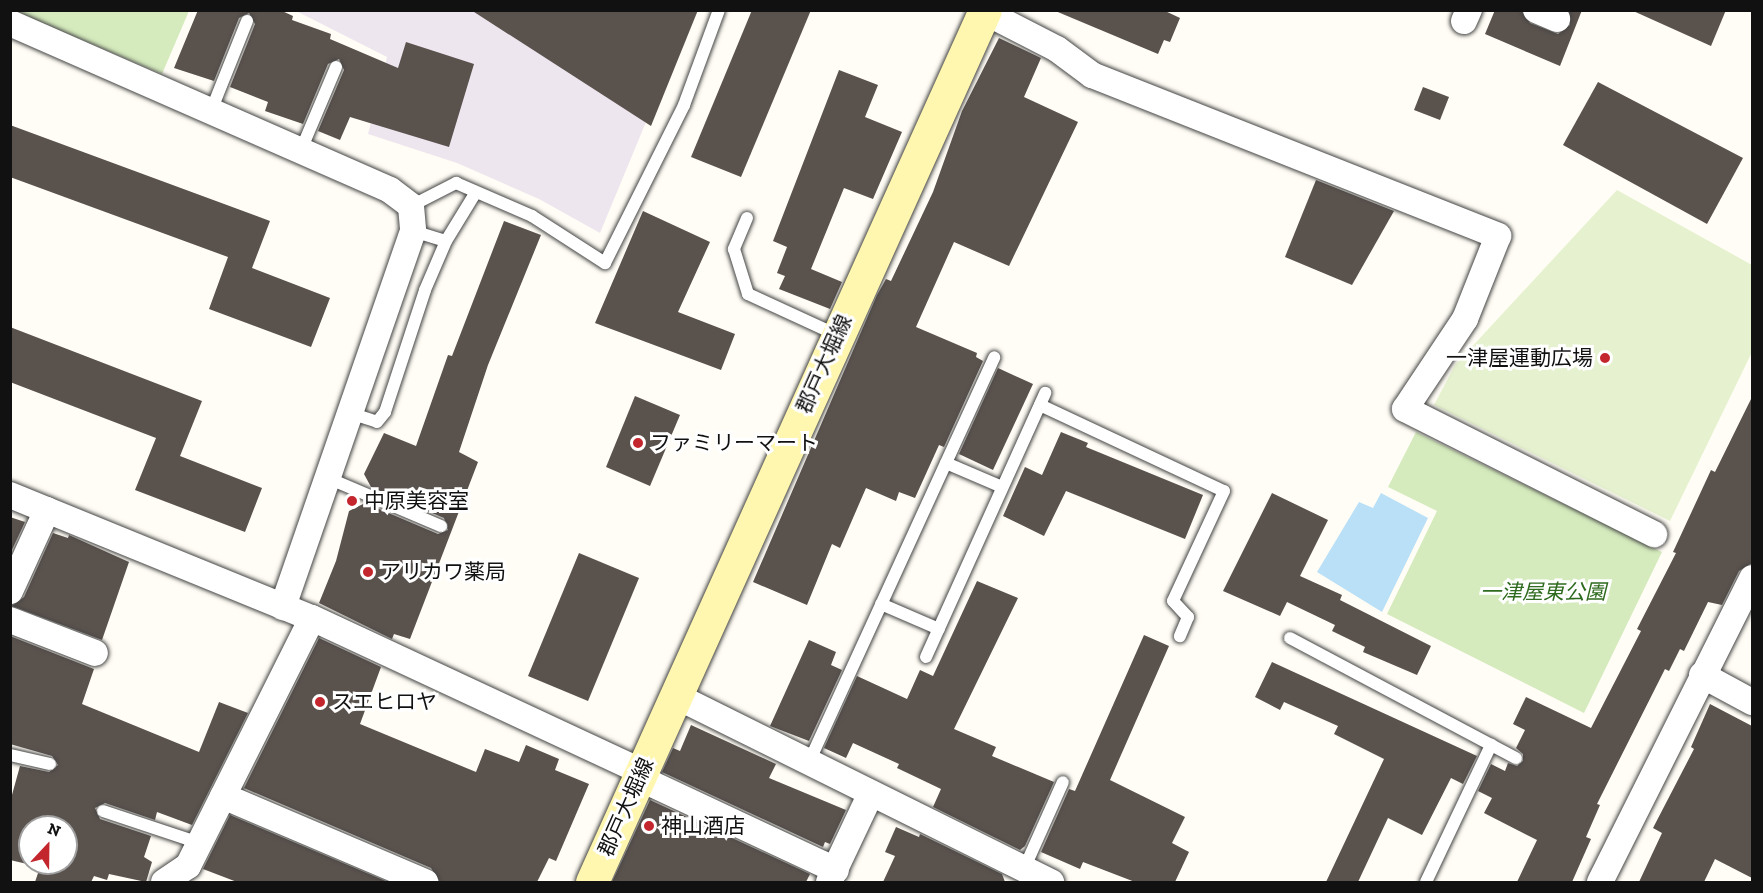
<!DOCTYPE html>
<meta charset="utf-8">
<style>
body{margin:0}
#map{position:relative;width:1763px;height:893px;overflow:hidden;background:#fffdf5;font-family:"Zilla Slab","Noto Sans JP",serif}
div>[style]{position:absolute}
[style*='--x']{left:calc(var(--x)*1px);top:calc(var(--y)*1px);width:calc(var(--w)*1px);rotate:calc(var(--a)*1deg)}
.industrial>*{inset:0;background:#eee6ef}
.green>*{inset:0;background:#d5ebbd}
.pitch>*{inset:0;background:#e6f2cf}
.water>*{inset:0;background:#b9e0f7}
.building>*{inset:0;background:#5a524d}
.roads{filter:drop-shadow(0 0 2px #444) drop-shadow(0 0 2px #444)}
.service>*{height:12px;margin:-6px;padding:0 6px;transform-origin:6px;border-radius:6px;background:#fff}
.minor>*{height:26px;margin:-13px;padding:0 13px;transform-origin:13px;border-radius:13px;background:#fff}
.secondary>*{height:33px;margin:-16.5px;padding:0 16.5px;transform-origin:16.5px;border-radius:16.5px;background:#fff6b0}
.dots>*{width:16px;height:16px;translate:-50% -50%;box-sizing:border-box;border:3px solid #fff;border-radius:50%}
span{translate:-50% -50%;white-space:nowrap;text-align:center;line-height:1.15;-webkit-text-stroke:6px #fff;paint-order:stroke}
.poi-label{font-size:21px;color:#111}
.right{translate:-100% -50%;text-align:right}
.left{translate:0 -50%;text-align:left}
.street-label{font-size:21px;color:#111}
.park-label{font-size:21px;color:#2f6b1f;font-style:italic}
.frame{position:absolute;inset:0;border:12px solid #111;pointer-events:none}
.north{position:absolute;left:18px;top:815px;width:60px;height:60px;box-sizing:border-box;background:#fff;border:2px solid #a0a0a0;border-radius:50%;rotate:22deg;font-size:16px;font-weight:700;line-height:24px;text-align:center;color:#111}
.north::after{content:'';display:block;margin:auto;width:21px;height:27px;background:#c4262e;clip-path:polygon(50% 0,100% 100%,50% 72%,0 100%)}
</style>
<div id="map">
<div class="industrial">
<i style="clip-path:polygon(296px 11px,692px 11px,600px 233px,539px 199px,457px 163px,368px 134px,387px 57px)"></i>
</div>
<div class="green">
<i style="clip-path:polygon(15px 11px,189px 11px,162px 74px)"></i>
<i style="clip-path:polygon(1416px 432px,1662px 552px,1584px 713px,1387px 614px,1437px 511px,1388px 487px)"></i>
</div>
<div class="pitch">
<i style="clip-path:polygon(1617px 190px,1752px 265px,1752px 352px,1670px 521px,1434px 405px,1455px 365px)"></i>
</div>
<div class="water">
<i style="clip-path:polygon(1381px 493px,1428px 518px,1382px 612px,1317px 572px,1359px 502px,1373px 508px)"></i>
</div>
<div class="building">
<i style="clip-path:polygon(198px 10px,280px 10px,293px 16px,292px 20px,331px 34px,330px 39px,398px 68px,406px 42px,474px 64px,449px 147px,350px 117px,340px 140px,318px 131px,344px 70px,339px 59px,328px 64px,303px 124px,265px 111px,268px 102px,230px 87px,255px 24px,249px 13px,239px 18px,214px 81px,174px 68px)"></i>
<i style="clip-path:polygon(471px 10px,698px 10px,651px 126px)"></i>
<i style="clip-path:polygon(752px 10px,811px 10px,741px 177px,691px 157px)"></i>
<i style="clip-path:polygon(1053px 10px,1163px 10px,1180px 18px,1170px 42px,1164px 40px,1158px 54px)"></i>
<i style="clip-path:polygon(1495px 10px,1521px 10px,1530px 23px,1558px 34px,1570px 25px,1569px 10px,1582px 10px,1560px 66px,1485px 34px)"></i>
<i style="clip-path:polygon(1631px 10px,1726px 10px,1711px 46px)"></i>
<i style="clip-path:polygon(999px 38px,1041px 58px,1024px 97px,1078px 122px,1009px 266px,954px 242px,916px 327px,977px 353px,976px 357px,983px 361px,944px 447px,939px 445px,915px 498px,899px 492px,896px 501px,866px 488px,840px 548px,832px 544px,807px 605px,753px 582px,877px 295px,886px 279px,891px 281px,933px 192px,962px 111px)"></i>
<i style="clip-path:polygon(839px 70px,878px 85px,865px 117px,902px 132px,873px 199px,844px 188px,811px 269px,842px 282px,830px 309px,779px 289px,785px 276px,777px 273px,787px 247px,773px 241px)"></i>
<i style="clip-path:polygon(1598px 82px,1743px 158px,1707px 224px,1563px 145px)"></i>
<i style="clip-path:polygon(1423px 87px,1449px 97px,1440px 120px,1414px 110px)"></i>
<i style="clip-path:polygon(10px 125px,270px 221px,252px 268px,330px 298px,311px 347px,209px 309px,228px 257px,10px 177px)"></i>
<i style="clip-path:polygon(1316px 180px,1394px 211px,1352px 285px,1285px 257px)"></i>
<i style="clip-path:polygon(643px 211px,710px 242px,678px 312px,735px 334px,721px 370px,595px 323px)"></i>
<i style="clip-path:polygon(504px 221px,541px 235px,488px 365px,459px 452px,478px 462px,410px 639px,394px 634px,392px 639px,319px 603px,336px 561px,349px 511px,365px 503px,438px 534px,448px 530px,444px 518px,371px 487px,364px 474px,384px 433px,416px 446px,448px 355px,452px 356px)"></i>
<i style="clip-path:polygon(10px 327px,202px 401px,180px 456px,262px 488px,245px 532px,135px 490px,156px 438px,10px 382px)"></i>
<i style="clip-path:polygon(998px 368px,1033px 384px,993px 470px,959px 454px)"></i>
<i style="clip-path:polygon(635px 396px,680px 415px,650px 486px,606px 467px)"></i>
<i style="clip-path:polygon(1752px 397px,1752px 563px,1739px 571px,1722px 605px,1708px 602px,1684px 651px,1680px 649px,1669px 671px,1665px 669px,1597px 804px,1600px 805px,1586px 837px,1591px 839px,1572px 882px,1517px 882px,1537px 840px,1484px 813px,1492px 798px,1478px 791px,1491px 764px,1505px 771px,1508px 763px,1517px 766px,1523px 761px,1523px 754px,1516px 748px,1525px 730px,1513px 724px,1526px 697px,1591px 728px,1641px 631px,1637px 629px,1676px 553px,1673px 552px,1711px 470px,1715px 472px)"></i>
<i style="clip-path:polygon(1061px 432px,1088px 443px,1086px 447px,1203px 495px,1185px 539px,1066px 491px,1044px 536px,1003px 516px,1025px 467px,1042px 475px)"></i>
<i style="clip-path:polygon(1272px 493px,1328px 520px,1300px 576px,1342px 595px,1340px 600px,1431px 646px,1417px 675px,1363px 652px,1365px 647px,1332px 631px,1335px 625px,1287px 602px,1280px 616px,1223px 591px)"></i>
<i style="clip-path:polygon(10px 517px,25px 522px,10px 554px)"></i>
<i style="clip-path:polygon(53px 533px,68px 538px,69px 535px,129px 562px,102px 640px,12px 606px,24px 597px)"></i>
<i style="clip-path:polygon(579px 553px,639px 578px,588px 701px,528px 676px)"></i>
<i style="clip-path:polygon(977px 581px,1018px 598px,954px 729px,996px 747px,992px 756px,1054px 782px,1025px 846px,1020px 850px,933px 807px,941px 789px,897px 768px,899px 764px,853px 743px,846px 758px,824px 748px,857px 676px,907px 699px,920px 670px,933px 676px)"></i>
<i style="clip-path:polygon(1144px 635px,1169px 646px,1110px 780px,1185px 817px,1172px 843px,1189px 852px,1175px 882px,1135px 882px,1083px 862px,1080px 869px,1041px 852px,1069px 789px,1075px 791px)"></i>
<i style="clip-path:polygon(evenodd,10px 636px,94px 669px,82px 704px,199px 752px,219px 702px,248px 713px,192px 825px,157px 812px,155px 820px,105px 803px,95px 808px,100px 819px,151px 836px,144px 857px,152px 862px,146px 882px,109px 874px,107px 880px,94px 876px,91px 882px,35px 882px,40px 867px,10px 860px,10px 802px,20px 766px,49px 772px,58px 765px,52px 756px,10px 744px,10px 636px,30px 827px,66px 827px,66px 863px,30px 863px,30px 827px)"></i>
<i style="clip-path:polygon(319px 638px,381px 667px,360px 724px,476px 772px,485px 749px,519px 762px,526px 745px,559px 759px,555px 770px,589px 784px,556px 861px,549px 858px,537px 882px,440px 882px,431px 868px,244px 788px)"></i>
<i style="clip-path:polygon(809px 640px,836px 652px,831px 665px,842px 670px,809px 741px,770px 726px)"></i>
<i style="clip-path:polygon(1272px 662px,1477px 756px,1463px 784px,1451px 778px,1422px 835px,1388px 818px,1358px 882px,1326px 882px,1384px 759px,1334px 734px,1338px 726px,1284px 702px,1280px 710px,1255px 697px)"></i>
<i style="clip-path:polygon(1710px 704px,1752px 726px,1752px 878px,1715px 859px,1704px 882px,1639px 882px,1662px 833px,1653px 828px,1694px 749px,1691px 747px)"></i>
<i style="clip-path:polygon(691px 725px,776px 764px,769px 778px,846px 810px,830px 844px,825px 842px,823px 847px,662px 772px,673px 748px,680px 751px)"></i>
<i style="clip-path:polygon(650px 800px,810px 874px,806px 882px,612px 882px)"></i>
<i style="clip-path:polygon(230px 815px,388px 882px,237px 882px,203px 869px)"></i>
<i style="clip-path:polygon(896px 827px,919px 837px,920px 834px,1002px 874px,1005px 882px,883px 882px,895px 856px,885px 852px)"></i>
</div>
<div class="roads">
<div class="service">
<i style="--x:211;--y:111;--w:97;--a:-68.2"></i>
<i style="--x:301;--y:150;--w:90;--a:-67.1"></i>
<i style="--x:411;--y:206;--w:51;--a:-27.1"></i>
<i style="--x:456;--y:183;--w:83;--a:23.5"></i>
<i style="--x:532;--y:216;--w:87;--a:32.8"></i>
<i style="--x:605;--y:263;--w:177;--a:-63.4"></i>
<i style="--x:684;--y:105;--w:101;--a:-69.8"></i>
<i style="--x:747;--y:218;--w:34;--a:113"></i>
<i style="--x:734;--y:249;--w:47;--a:72.7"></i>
<i style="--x:748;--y:294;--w:98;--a:24.7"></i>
<i style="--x:413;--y:231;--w:34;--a:17"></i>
<i style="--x:1040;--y:405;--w:203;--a:25.1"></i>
<i style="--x:1224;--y:491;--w:121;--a:114.9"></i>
<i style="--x:1173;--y:601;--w:22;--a:47"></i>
<i style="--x:1188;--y:617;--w:21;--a:113"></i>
<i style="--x:350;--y:413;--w:28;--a:18"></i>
<i style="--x:377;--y:422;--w:13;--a:-51"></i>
<i style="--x:385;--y:412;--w:128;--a:-71.8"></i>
<i style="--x:425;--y:290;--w:53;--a:-66.8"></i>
<i style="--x:446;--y:241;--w:57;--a:-58.5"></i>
<i style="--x:946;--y:463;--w:61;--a:23.2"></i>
<i style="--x:328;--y:478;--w:123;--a:23"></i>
<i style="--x:881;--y:604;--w:63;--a:23.3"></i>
<i style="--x:1290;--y:638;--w:256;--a:28"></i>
<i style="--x:926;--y:657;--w:290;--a:-65.7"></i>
<i style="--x:10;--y:755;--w:41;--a:12.7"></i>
<i style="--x:809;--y:762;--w:445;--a:-65.4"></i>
<i style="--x:103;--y:811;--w:101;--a:18.4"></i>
<i style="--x:1024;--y:869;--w:95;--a:-65.9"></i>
<i style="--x:1426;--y:882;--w:152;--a:-64.6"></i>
</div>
<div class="minor">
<i style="--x:1536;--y:10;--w:23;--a:23"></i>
<i style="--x:985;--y:12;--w:81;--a:27.2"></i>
<i style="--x:1057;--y:49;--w:44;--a:36.6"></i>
<i style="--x:1092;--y:75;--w:437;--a:21.6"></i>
<i style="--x:1498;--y:236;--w:89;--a:111.7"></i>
<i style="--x:1465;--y:319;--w:108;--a:123.7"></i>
<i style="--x:1405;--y:409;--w:279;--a:26.7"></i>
<i style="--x:1464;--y:21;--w:12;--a:-66"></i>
<i style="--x:10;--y:23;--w:415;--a:23.7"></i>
<i style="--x:390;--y:190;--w:26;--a:37"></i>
<i style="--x:411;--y:206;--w:25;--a:85"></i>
<i style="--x:413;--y:231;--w:398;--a:109.1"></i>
<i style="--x:10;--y:495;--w:326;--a:22.2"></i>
<i style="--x:312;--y:618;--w:364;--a:25"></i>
<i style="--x:642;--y:772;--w:16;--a:50"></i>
<i style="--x:652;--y:784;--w:203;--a:25.1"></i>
<i style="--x:10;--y:591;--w:89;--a:-65.4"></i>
<i style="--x:10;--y:620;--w:91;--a:21.2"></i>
<i style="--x:1702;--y:675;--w:57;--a:28.4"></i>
<i style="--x:676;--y:696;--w:419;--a:26.4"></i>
<i style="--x:223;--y:796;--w:220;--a:23.1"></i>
<i style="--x:164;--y:882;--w:29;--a:-34"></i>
<i style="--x:188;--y:866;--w:277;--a:-63.4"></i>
<i style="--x:829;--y:882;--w:98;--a:-64.7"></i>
<i style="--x:1600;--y:882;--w:340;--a:-63.4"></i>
</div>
<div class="secondary">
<i style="--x:592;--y:882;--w:956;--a:-65.74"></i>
</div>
</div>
<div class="dots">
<i style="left:1605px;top:358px;background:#c4262e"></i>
<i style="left:638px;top:443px;background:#c4262e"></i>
<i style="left:352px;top:501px;background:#c4262e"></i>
<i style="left:368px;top:572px;background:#c4262e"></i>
<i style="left:320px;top:702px;background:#c4262e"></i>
<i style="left:649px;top:826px;background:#c4262e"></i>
</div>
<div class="poi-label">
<span class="right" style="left:1593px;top:358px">一津屋運動広場</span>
<span class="left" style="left:650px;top:443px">ファミリーマート</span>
<span class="left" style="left:364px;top:501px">中原美容室</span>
<span class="left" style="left:380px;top:572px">アリカワ薬局</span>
<span class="left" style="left:332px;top:702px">スエヒロヤ</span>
<span class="left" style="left:661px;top:826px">神山酒店</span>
</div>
<div class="street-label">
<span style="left:824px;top:364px;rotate:-66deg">郡戸大堀線</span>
<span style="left:626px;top:807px;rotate:-66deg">郡戸大堀線</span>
</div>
<div class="park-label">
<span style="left:1543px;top:592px">一津屋東公園</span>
</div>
<div class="frame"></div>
<div class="north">N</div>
</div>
